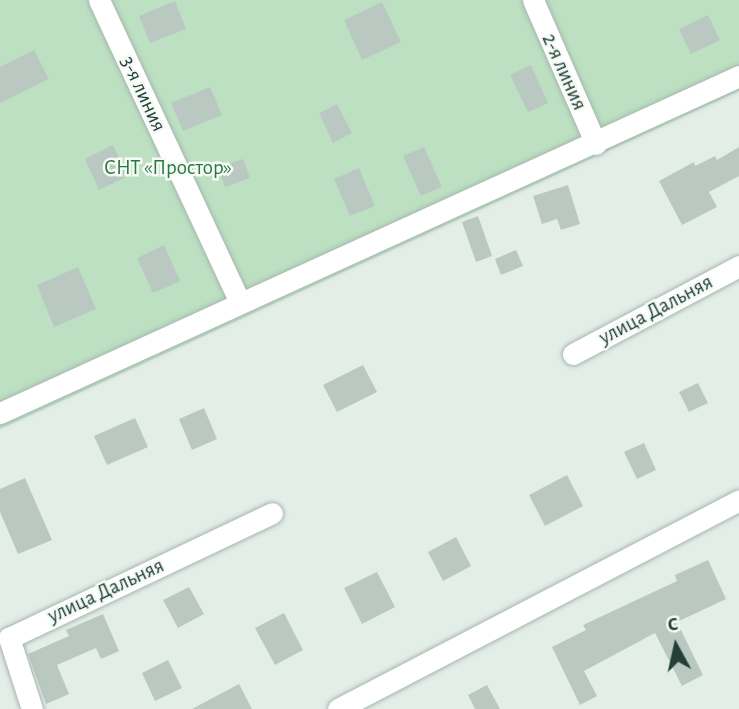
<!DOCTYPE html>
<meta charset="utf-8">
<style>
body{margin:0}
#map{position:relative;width:739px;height:709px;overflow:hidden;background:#e4eee8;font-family:"Alegreya Sans",sans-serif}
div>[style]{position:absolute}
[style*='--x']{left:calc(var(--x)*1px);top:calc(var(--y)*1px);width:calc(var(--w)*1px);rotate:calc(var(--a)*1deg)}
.green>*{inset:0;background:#bce0c1}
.building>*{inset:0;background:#b9c9c1}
.roads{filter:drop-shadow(0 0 2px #a6b6af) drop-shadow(0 0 2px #a6b6af)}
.minor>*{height:21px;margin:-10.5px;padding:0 10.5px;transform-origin:10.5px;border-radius:10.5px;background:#fff}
span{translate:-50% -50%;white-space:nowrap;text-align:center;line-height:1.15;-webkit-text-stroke:5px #f5faf7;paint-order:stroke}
.street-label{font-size:21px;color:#224035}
.park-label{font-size:21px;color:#2b793f}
.north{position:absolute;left:641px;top:611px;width:70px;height:70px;-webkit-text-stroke:5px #f5faf7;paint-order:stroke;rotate:352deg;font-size:19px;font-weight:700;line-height:28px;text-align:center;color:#224035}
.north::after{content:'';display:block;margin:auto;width:24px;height:32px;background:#224035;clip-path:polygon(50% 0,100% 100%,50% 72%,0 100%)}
</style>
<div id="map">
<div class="green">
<i style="clip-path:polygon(0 0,739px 0,739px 91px,0 429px)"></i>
</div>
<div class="building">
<i style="clip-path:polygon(175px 1px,186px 29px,150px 43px,139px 16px)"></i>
<i style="clip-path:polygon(382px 2px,401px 42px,362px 60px,344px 20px)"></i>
<i style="clip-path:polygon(708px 15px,720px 40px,691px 54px,679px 29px)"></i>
<i style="clip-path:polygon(34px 50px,49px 79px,0 103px,0 67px)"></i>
<i style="clip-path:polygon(531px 65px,548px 103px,528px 112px,510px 75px)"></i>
<i style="clip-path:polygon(210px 87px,222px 115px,183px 131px,171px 103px)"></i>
<i style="clip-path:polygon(337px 104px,352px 133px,333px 143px,319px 113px)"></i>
<i style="clip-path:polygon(113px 145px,128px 176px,99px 190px,85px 159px)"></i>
<i style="clip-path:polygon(424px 147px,442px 187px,421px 196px,403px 156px)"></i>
<i style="clip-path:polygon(739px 147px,739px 176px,709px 192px,717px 207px,682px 225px,659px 181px,694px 162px,695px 166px,715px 156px,717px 160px)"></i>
<i style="clip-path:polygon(243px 159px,250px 178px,225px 187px,218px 167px)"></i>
<i style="clip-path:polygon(359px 168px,375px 206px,350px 216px,334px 179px)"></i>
<i style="clip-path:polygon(568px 185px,580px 224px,561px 230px,557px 219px,542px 224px,533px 196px)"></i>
<i style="clip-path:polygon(478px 216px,492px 256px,476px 262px,462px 222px)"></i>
<i style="clip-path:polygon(164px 245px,180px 281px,153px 293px,137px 258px)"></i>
<i style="clip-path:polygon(516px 250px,523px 266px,501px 275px,495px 259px)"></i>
<i style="clip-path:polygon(78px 267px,96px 309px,54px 327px,37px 285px)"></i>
<i style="clip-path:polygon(363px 365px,377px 392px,337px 412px,323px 385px)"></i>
<i style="clip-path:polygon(698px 383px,708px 403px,689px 412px,679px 392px)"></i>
<i style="clip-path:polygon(204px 408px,217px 439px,192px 450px,179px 419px)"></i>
<i style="clip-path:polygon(135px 418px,148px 447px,107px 465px,94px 436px)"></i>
<i style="clip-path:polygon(644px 443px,656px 470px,637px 479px,624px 452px)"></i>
<i style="clip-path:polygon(567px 475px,583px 506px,545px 526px,529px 495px)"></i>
<i style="clip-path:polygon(25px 478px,52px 540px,18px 554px,0 512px,0 489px)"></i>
<i style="clip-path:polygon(456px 537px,471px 566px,443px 581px,428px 552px)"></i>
<i style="clip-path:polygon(708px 560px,726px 599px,677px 622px,703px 675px,682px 686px,655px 633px,584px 671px,597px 696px,580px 705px,552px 647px,586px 630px,583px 625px,677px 581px,675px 575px)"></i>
<i style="clip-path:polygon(377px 572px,395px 607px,362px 624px,344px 588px)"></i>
<i style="clip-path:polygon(189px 587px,204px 614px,178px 628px,163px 600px)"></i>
<i style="clip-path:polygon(284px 613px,303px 650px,275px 665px,255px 628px)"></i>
<i style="clip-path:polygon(103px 614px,119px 651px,101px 659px,96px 648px,57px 665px,69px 694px,46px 704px,28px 654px,69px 636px,66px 630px)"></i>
<i style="clip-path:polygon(168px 660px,182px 688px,155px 701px,142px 673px)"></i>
<i style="clip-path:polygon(239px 684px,252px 709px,192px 709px)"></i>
<i style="clip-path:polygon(487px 685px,500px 709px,475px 709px,468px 695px)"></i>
</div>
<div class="roads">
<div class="minor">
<i style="--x:99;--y:0;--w:333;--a:65"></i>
<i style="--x:533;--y:0;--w:157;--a:66.4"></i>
<i style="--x:573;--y:354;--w:188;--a:-27.9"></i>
<i style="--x:0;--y:413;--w:812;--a:-24.51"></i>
<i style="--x:32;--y:709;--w:75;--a:-107.9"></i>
<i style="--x:9;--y:638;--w:291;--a:-25.4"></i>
<i style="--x:338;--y:709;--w:452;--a:-27.5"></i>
</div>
</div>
<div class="street-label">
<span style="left:564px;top:72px;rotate:66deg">2-я линия</span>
<span style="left:143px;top:94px;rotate:65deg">3-я линия</span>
<span style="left:656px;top:310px;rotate:-28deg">улица Дальняя</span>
<span style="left:106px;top:591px;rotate:-25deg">улица Дальняя</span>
</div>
<div class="park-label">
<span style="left:168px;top:168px">СНТ «Простор»</span>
</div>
<div class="north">С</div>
</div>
